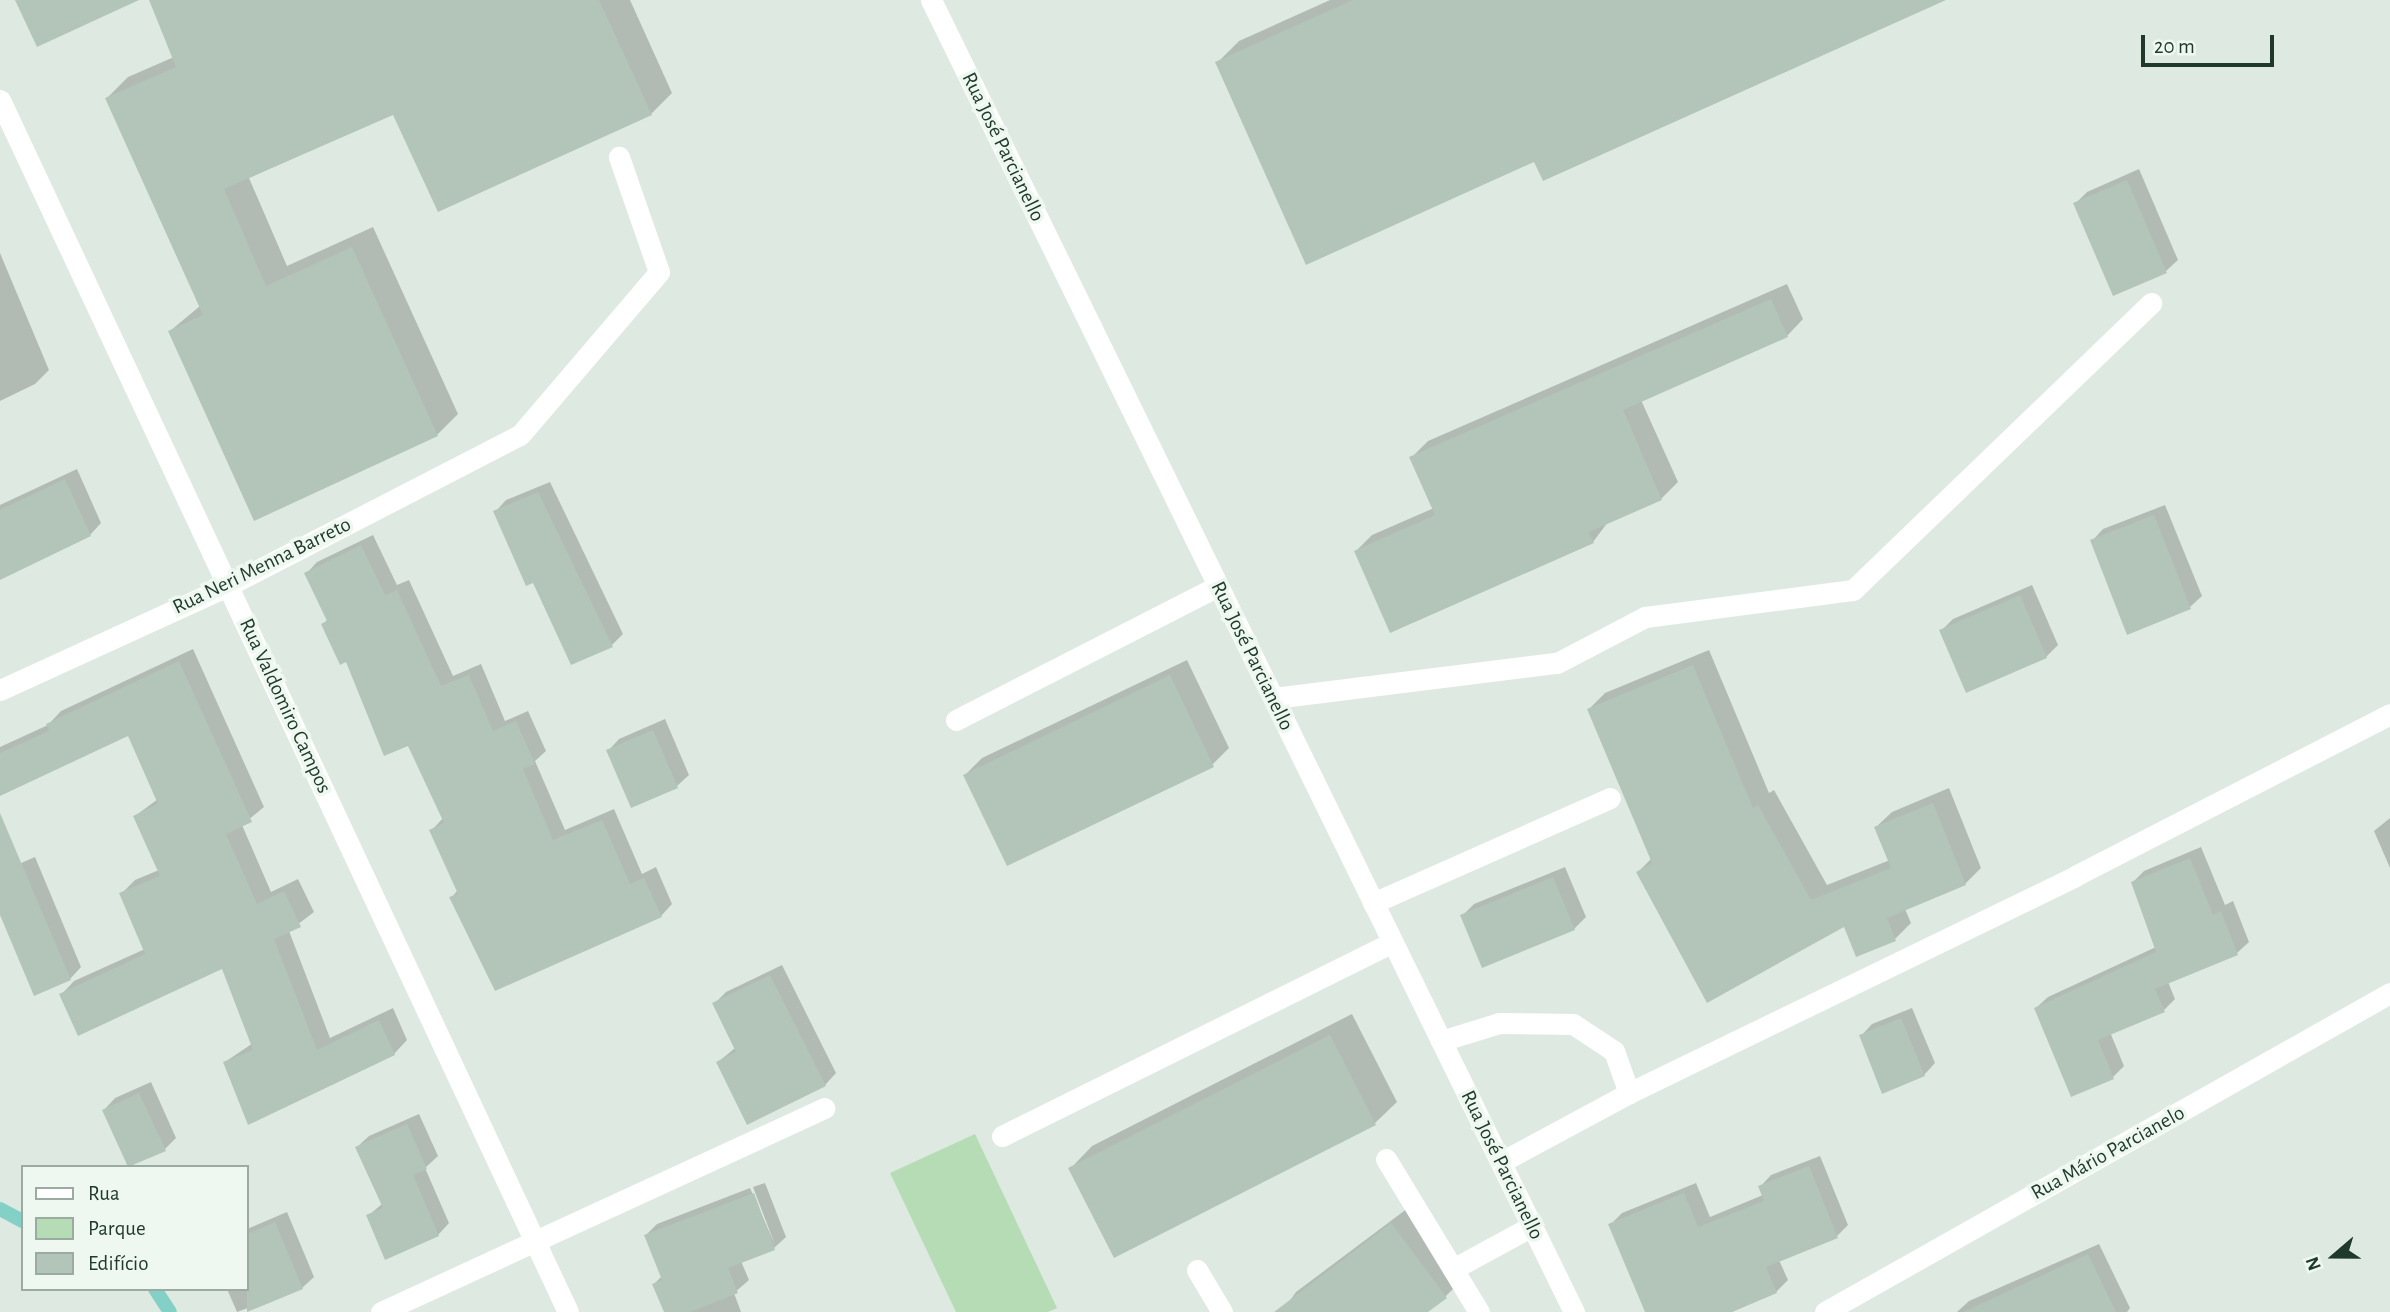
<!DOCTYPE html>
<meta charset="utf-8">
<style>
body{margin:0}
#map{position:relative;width:2390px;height:1312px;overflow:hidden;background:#deeae1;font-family:"Alegreya Sans",sans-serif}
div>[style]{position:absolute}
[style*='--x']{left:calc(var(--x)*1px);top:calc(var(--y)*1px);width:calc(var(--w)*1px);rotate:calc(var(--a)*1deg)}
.green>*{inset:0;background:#b6dcb5}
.shadow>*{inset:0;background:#0003}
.stream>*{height:14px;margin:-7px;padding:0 7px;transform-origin:7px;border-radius:7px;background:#83d1c6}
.building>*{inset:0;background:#b3c5b9}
.minor>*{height:21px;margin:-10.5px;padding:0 10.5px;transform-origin:10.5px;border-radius:10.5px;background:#fff}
span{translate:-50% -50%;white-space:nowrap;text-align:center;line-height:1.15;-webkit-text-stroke:7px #eef7f0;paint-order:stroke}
.street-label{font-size:21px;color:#1f3a2a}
.legend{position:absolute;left:21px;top:1165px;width:228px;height:126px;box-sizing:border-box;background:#eef7f0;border:2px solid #9baba1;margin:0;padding:9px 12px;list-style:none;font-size:21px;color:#1f3a2a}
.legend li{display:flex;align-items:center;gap:14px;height:35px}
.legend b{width:35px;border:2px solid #9baba1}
.north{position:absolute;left:2299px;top:1221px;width:70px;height:70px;-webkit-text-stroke:5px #eef7f0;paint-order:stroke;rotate:250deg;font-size:19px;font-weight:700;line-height:28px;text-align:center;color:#1f3a2a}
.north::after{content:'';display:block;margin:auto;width:24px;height:32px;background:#1f3a2a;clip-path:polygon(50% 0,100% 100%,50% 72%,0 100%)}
.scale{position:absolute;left:2141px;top:35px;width:133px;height:32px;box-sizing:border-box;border:4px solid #1f3a2a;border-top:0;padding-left:9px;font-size:21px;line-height:24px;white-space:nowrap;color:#1f3a2a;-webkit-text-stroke:5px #eef7f0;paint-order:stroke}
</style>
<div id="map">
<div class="green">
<i style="clip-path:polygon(975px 1134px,1057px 1308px,1048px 1312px,956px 1312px,890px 1173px)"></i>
</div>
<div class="shadow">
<i style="clip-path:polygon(150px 0,630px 0,672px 93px,651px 114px,394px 113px,249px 178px,287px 266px,373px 227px,458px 414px,437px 435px,170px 331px,200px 306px,107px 98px,128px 77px,174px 57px)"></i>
<i style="clip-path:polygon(1330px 0,1942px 0,1535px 159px,1217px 63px,1239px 41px)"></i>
<i style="clip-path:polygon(2139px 169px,2178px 260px,2166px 271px,2075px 204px,2087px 192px)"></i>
<i style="clip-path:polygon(0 253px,49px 370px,35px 384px,0 401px)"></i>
<i style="clip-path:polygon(1787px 284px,1803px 319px,1787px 336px,1641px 400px,1678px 482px,1661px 499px,1608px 522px,1593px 542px,1356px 551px,1372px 535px,1434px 508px,1411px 458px,1428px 441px)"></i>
<i style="clip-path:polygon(77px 469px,101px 523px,90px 535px,0 578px,0 505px)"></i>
<i style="clip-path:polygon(550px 482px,623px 634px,612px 645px,534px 581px,495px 512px,506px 500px)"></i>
<i style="clip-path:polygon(2165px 505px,2202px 596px,2190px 607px,2092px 541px,2103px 529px)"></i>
<i style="clip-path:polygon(373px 535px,397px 585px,409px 580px,453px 676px,481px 664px,505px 721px,528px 711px,546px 751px,535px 761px,565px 830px,614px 809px,642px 874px,656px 867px,672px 904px,661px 916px,451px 898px,458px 890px,432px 830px,443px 818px,409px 743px,323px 624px,328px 619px,306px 574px,317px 562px)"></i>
<i style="clip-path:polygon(2032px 585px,2058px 645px,2046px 657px,1941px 631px,1953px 619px)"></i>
<i style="clip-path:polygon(193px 649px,264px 807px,242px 825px,271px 892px,298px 879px,314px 912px,289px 931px,330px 1038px,393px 1008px,407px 1040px,394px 1054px,225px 1062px,253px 1043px,223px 966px,61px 995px,74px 981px,145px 949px,121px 894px,135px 880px,159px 870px,135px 816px,158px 799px,129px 734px,0 794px,0 747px,48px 725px,61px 711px)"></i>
<i style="clip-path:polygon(1709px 650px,1769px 793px,1774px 790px,1827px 885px,1890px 860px,1876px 827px,1892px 812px,1949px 788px,1981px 868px,1965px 884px,1905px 909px,1911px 923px,1895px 939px,1638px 872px,1652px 858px,1589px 709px,1605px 693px)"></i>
<i style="clip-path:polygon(1187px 660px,1229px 748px,1212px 765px,965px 775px,982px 758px)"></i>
<i style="clip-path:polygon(665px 719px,689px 775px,677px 786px,632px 806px,608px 751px,619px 739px)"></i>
<i style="clip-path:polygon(2390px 818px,2390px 868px,2374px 831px)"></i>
<i style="clip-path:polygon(2201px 847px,2225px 905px,2233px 901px,2249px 942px,2237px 953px,2168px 982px,2175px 999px,2164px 1010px,2110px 1032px,2124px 1066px,2113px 1077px,2036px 1008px,2048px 997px,2156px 947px,2133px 882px,2144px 871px)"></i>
<i style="clip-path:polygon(35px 857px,81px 967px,70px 979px,0 911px,0 872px)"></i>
<i style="clip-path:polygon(1565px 867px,1586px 917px,1574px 929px,1462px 916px,1474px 904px)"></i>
<i style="clip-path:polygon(782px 965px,836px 1073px,825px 1085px,718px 1062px,735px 1048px,714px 1004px,726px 992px)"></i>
<i style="clip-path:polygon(1912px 1008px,1935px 1063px,1924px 1075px,1861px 1036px,1872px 1024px)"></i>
<i style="clip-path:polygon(1352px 1014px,1397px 1102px,1375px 1123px,1071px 1168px,1092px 1146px)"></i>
<i style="clip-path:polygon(151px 1082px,176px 1138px,165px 1149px,104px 1110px,115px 1098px)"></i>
<i style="clip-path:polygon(419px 1114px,438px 1156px,425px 1168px,449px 1223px,438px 1235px,368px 1216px,383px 1203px,357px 1147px,369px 1136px)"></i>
<i style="clip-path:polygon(1820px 1156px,1848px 1225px,1837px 1236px,1779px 1260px,1788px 1280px,1776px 1292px,1732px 1312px,1647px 1312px,1610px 1225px,1622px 1213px,1696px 1183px,1710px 1217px,1763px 1195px,1760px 1187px,1771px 1175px)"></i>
<i style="clip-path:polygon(765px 1183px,786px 1237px,774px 1248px,741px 1261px,749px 1280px,734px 1293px,741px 1312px,666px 1312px,654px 1284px,662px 1276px,646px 1235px,657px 1224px,750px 1188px,775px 1245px,753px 1187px)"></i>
<i style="clip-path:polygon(1408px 1208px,1463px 1279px,1446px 1296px,1425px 1312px,1282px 1312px,1296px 1292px)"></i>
<i style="clip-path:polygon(287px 1212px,314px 1277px,302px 1288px,237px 1312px,227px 1289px,247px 1289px,247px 1229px)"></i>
<i style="clip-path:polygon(2099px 1244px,2130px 1308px,2127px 1312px,1957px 1312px,1969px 1301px)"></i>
</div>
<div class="stream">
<i style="--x:0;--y:1209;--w:26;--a:28"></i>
<i style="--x:155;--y:1289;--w:27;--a:57"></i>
</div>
<div class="building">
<i style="clip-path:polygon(15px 0,139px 0,37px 47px)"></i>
<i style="clip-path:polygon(149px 0,599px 0,652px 115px,438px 212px,393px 115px,224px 189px,266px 286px,352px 247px,438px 436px,254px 521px,168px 331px,203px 315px,105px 98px,176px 67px)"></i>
<i style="clip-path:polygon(1353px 0,1946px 0,1543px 181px,1534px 162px,1306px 265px,1215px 62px)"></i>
<i style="clip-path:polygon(2127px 180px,2167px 273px,2113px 296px,2073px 203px)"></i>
<i style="clip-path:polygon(1771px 299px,1788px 337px,1623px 410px,1662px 500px,1589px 532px,1594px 543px,1390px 633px,1354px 551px,1435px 515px,1409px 457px)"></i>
<i style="clip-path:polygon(65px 479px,91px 536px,0 580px,0 510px)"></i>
<i style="clip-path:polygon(538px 492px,613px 647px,571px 665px,533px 583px,526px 586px,493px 511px)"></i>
<i style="clip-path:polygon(2154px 515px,2191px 609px,2127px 635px,2090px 540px)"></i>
<i style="clip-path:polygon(361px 545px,385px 595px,397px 590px,441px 686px,469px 675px,493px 731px,516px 721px,535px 764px,523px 769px,553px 840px,602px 820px,630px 884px,644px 878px,662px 917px,495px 991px,449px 897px,458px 894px,429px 830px,444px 823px,408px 746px,384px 756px,346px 662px,340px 665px,321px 624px,327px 621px,304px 573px)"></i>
<i style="clip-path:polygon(2020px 595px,2047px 658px,1966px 693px,1939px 630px)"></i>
<i style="clip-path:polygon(179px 661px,252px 822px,226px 834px,257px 904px,284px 891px,301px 927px,274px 939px,317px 1050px,379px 1020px,395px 1055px,248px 1125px,223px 1062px,253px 1050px,222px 969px,78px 1036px,59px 994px,145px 954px,119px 893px,160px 876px,133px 816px,158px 804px,128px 736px,0 796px,0 753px,49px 731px,46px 724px)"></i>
<i style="clip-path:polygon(1693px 665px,1753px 808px,1758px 805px,1811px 900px,1891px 868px,1874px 827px,1933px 803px,1966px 885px,1887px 918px,1896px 941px,1856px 957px,1844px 927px,1707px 1003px,1636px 872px,1652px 863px,1587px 709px)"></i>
<i style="clip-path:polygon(1170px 675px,1214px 767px,1007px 866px,963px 775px)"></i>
<i style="clip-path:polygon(653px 730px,678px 788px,631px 808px,606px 750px)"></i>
<i style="clip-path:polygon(0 813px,71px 980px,34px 996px,0 915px)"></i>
<i style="clip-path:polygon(2190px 858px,2213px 915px,2221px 911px,2238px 955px,2155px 989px,2165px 1012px,2098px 1040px,2114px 1079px,2071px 1097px,2034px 1008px,2156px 952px,2131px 882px)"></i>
<i style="clip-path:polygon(1553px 877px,1575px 930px,1482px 968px,1460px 915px)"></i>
<i style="clip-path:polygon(770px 975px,826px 1086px,747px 1125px,716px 1062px,736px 1052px,712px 1003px)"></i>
<i style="clip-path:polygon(1901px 1018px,1925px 1076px,1882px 1094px,1859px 1035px)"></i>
<i style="clip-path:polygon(1330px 1035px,1376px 1125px,1114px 1258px,1068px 1168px)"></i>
<i style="clip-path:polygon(139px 1093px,166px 1151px,128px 1167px,102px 1110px)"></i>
<i style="clip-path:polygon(407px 1124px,427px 1169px,413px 1175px,439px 1236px,385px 1260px,366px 1215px,383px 1208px,355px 1147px)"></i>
<i style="clip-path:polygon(1809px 1166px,1838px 1238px,1766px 1267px,1777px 1293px,1732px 1312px,1645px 1312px,1608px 1224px,1684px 1193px,1698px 1227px,1764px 1201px,1758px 1186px)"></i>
<i style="clip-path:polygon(754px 1193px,775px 1250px,728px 1268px,738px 1293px,690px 1312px,664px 1312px,652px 1284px,662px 1280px,644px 1235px)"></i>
<i style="clip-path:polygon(275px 1222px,303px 1289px,247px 1312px,247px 1234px)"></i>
<i style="clip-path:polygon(1391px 1223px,1447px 1298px,1428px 1312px,1274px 1312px)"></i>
<i style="clip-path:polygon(2088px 1254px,2116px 1312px,1964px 1312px)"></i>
</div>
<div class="minor">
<i style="--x:931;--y:0;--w:1461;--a:63.89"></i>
<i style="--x:0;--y:100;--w:1338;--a:64.89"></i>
<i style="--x:0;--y:690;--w:252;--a:-24.6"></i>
<i style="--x:229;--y:585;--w:327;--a:-27.3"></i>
<i style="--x:520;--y:435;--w:214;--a:-49.5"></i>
<i style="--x:659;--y:272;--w:122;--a:-109.2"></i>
<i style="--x:1274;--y:698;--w:285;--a:-7.1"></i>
<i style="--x:1557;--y:663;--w:99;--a:-27.6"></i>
<i style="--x:1645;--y:617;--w:210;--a:-7.4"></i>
<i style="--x:1853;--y:590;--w:414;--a:-43.9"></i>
<i style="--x:956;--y:720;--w:294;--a:-27.1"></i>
<i style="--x:1373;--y:903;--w:259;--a:-23.9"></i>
<i style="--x:1441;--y:1041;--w:61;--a:-17.2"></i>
<i style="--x:1499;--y:1023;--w:74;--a:0.8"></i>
<i style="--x:1573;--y:1024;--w:49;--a:33.4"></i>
<i style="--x:1614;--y:1051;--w:45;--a:70.3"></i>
<i style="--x:1002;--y:1136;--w:436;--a:-26.4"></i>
<i style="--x:1386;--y:1159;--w:179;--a:58.7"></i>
<i style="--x:1501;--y:1162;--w:145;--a:-28.3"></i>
<i style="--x:1629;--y:1093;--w:496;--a:-25.9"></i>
<i style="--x:2075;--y:876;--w:354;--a:-27.2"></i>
<i style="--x:1453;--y:1269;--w:90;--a:-28.6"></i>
<i style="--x:1197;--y:1270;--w:49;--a:59.2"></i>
<i style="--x:381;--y:1312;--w:488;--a:-24.7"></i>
<i style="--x:1825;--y:1312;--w:649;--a:-29.45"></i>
</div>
<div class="street-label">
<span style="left:1003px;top:147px;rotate:64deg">Rua José Parcianello</span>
<span style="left:262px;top:566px;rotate:-26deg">Rua Neri Menna Barreto</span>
<span style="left:1252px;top:656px;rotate:64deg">Rua José Parcianello</span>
<span style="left:285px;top:706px;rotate:65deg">Rua Valdomiro Campos</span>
<span style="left:2108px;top:1153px;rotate:-29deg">Rua Mário Parcianelo</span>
<span style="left:1502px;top:1165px;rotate:64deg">Rua José Parcianello</span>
</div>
<ul class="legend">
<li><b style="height:9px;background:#fff"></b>Rua</li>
<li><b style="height:19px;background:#b6dcb5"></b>Parque</li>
<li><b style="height:19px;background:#b3c5b9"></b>Edifício</li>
</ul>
<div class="north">N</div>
<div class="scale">20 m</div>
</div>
